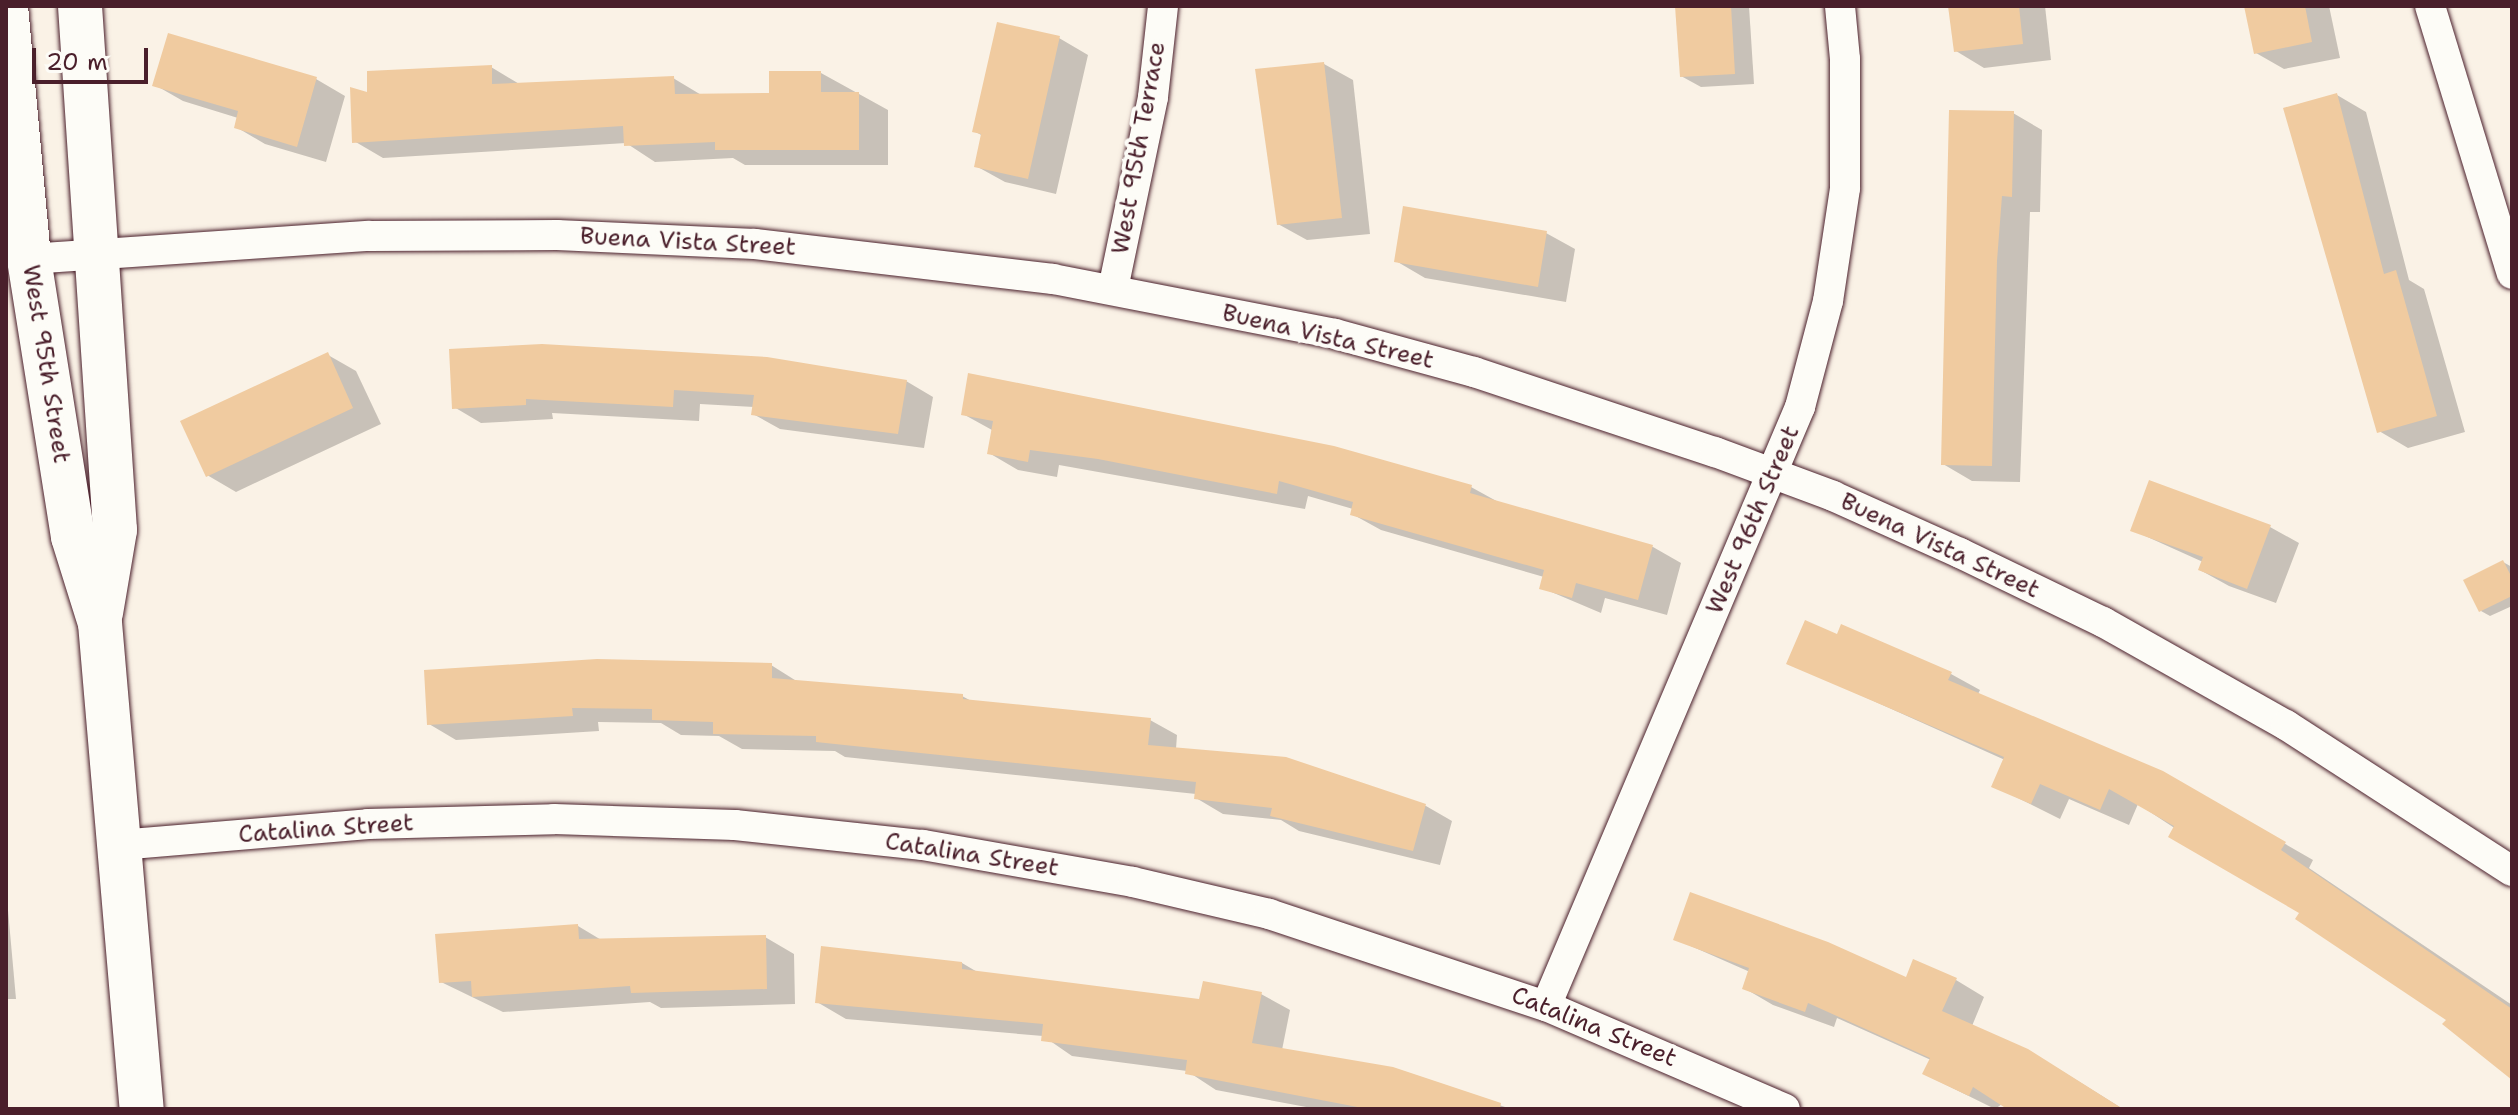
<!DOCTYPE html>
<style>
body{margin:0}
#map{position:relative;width:2518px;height:1115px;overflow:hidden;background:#faf2e6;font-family:"Shantell Sans",sans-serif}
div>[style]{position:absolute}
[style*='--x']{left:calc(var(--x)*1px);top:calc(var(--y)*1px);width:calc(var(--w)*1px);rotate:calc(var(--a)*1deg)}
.shadow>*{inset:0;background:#0003}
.building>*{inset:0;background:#f0cba0}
.roads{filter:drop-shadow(0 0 2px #4a1f2b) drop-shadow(0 0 2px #4a1f2b)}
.street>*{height:30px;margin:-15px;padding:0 15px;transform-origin:15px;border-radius:15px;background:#fdfcf7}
.primary>*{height:44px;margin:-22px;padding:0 22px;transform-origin:22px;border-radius:22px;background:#fdfcf7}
span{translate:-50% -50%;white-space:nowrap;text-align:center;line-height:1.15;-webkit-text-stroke:8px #fdfcf7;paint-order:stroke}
.street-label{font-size:24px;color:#4a1f2b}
.frame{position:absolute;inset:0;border:8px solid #4a1f2b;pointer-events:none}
.scale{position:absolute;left:32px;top:48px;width:116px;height:36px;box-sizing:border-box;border:4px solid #4a1f2b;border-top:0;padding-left:10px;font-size:24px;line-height:28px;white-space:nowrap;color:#4a1f2b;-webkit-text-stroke:6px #fdfcf7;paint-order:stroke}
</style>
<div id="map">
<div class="shadow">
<i style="clip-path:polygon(1677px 6px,1749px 6px,1754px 84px,1701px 87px,1681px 76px)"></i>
<i style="clip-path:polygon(1950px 6px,2045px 6px,2051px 60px,1984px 68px,1956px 51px)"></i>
<i style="clip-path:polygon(2246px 6px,2329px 6px,2340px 58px,2284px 69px,2256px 53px)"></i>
<i style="clip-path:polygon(169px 36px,316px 79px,345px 96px,326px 162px,265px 144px,236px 127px,238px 118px,183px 101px,155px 85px)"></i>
<i style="clip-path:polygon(1059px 38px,1088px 55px,1056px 194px,1005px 182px,976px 166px,983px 136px,974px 131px)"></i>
<i style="clip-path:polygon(1324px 64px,1353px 80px,1370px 234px,1307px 240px,1278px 224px)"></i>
<i style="clip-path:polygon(491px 67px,521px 85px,673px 78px,703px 96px,771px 95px,821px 73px,888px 110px,888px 165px,745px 165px,733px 158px,655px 162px,626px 143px,383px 158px,354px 141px,369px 95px)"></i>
<i style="clip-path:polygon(2337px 95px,2366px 112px,2409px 280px,2424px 289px,2465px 432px,2408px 448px,2379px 431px)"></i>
<i style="clip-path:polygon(2013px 113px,2042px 130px,2040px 212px,2030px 212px,2020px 482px,1972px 481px,1943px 464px)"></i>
<i style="clip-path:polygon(1546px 233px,1575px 249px,1566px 302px,1425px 278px,1396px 261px)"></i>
<i style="clip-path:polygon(451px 351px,906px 381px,933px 397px,924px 448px,780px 429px,753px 414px,754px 407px,700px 404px,699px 421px,552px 413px,553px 419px,481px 423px,454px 407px)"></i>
<i style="clip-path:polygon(328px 355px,356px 371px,381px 424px,236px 492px,207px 475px)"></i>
<i style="clip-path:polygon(963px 414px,1471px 487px,1500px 503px,1653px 547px,1681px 563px,1667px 615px,1605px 598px,1601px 613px,1542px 588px,1544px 577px,1381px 530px,1352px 514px,1353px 509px,1308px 496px,1305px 509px,1059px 465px,1057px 477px,1018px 470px,989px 453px,992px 430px)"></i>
<i style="clip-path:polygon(2270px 527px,2299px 543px,2276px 603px,2229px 586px,2200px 570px,2203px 562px,2132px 530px)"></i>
<i style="clip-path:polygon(2503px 562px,2512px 567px,2512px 606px,2490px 616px,2481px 611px)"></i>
<i style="clip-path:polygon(1838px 636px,1951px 674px,1980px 690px,1978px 694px,2162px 773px,2313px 860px,2309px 868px,2512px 1005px,2512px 1078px,2449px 1019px,2302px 912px,2138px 804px,2129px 825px,2069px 799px,2060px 819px,1994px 786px,2005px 760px,1789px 663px)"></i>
<i style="clip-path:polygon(771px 665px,798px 682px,962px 696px,975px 703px,1150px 720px,1177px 735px,1176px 749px,1426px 806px,1452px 821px,1440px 865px,1299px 831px,1281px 820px,1223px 814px,1196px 798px,1196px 794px,845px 757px,835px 751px,742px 749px,719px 736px,681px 735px,661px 723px,598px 722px,599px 731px,456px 740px,429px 724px)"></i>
<i style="clip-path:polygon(6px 888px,16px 999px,6px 999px)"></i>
<i style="clip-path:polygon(578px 926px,603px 941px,765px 937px,794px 954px,795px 1004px,661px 1008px,650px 1002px,503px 1012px,441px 982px)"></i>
<i style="clip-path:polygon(1675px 939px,1907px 980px,1956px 980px,1984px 997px,1972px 1026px,2057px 1068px,2123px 1109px,2010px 1109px,2002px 1104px,1995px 1109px,1924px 1074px,1931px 1060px,1837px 1018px,1834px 1027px,1773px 1005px,1744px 988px,1750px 972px)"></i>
<i style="clip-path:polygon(962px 963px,979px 973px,1201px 1002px,1261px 994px,1290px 1010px,1282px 1050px,1392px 1069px,1511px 1109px,1317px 1109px,1216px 1090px,1187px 1071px,1072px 1056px,1043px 1036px,846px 1019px,817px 1002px)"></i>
</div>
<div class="building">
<i style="clip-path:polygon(1675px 6px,1731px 6px,1735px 74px,1680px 77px)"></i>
<i style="clip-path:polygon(1948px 6px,2019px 6px,2023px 44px,1954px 52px)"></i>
<i style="clip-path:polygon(2244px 6px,2305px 6px,2312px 42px,2254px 54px)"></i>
<i style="clip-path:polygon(997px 22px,1060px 36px,1028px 179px,974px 167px,981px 134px,972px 132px)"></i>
<i style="clip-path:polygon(168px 33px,317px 77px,297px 147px,234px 128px,238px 111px,152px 86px)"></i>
<i style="clip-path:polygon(1324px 62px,1342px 218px,1277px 225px,1255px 69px)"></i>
<i style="clip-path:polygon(492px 65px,492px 84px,674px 76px,675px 94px,769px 93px,769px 71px,821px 71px,821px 92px,859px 92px,859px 150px,715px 150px,715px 142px,624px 146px,623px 126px,352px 143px,350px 87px,367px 92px,367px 71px)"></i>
<i style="clip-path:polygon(2337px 93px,2384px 274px,2396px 270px,2437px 416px,2377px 433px,2283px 108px)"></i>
<i style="clip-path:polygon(1949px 110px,2014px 111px,2012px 197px,2002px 196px,1997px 261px,1992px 466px,1941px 465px)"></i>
<i style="clip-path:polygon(1403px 206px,1547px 231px,1538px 287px,1394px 262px)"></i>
<i style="clip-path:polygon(542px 344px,767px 357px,907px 380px,898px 434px,751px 415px,754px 395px,674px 390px,673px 407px,526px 399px,526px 405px,452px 409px,449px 349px)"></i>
<i style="clip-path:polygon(328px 352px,353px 408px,206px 477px,180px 421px)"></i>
<i style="clip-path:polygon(968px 373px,1334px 446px,1472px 485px,1470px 493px,1653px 545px,1638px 600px,1576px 583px,1572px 598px,1539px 589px,1544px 570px,1350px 515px,1353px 502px,1279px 481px,1277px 494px,1098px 459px,1030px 450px,1028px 462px,987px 454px,993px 421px,961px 415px)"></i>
<i style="clip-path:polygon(2149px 480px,2271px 525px,2247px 589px,2198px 570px,2203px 557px,2130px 531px)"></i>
<i style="clip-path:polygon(2503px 560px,2512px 578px,2512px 596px,2479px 612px,2463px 580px)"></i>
<i style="clip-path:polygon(1805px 620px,1837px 634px,1841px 624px,1952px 672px,1948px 680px,2163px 771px,2286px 842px,2281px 850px,2512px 1009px,2512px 1080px,2442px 1024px,2446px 1020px,2295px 919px,2299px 913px,2168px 837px,2174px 826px,2109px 789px,2100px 810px,2040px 784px,2031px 804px,1991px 787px,2004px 757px,1786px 664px)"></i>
<i style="clip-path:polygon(597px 659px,772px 663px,772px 678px,963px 694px,963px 699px,1151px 718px,1148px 745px,1286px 757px,1426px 804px,1413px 851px,1270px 816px,1272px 808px,1194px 799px,1196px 782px,816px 742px,816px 736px,713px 734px,713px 722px,652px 720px,652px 709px,572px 708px,573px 716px,427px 725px,424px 670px)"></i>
<i style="clip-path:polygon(1690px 892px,1828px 942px,1906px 977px,1913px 959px,1957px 978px,1942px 1011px,2028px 1049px,2123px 1109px,2007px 1109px,1973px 1087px,1969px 1096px,1922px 1074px,1930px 1058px,1808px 1003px,1805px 1012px,1742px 989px,1749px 968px,1673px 940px)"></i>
<i style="clip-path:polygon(578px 924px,579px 939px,766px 935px,767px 989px,631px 993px,630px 986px,472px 997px,471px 981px,439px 983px,435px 934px)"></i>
<i style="clip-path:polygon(821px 946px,962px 962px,962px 969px,1199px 999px,1203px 981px,1262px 992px,1252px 1043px,1393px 1067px,1501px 1103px,1500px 1109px,1368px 1109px,1185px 1074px,1187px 1060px,1041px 1041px,1043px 1024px,815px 1003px)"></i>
</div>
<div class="roads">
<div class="street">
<i style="--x:2430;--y:6;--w:280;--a:73"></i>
<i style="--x:29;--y:259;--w:341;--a:-3.9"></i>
<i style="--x:369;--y:236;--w:188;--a:-0.3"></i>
<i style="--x:557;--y:235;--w:198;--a:2.6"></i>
<i style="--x:755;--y:244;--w:300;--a:6.7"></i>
<i style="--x:1053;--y:279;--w:287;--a:11"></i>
<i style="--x:1335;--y:334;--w:144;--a:15.3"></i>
<i style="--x:1474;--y:372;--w:254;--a:18.4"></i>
<i style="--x:1715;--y:452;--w:126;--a:20.4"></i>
<i style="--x:1833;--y:496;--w:139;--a:24.2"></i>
<i style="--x:1960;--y:553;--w:159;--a:25.8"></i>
<i style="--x:2103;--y:622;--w:210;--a:29.4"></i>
<i style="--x:2286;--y:725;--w:269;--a:32.9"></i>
<i style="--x:1113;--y:289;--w:196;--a:-78.2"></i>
<i style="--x:1153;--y:97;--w:92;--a:-83.7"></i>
<i style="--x:119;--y:845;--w:250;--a:-4.8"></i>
<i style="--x:368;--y:824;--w:186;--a:-1.5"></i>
<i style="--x:554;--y:819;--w:181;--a:1.9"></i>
<i style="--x:735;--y:825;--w:189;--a:6.1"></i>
<i style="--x:923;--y:845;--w:213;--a:10"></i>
<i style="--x:1133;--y:882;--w:140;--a:13.2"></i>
<i style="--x:1269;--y:914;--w:292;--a:18.4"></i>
<i style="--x:1546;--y:1006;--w:260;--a:23.3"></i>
<i style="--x:1546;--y:1006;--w:651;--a:-67.02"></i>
<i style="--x:1800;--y:407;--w:110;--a:-75.2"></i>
<i style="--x:1828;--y:301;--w:114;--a:-81.4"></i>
<i style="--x:1845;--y:188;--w:129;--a:-90"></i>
<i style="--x:1845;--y:59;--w:53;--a:-95.4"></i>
</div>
<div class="primary">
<i style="--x:6;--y:6;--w:254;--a:84.8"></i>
<i style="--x:29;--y:259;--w:281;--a:81"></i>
<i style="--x:73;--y:537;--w:90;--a:72.6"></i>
<i style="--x:100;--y:623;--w:488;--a:85.1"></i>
<i style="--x:80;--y:6;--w:525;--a:86.18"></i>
<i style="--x:115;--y:530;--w:84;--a:99.6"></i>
</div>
</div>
<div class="street-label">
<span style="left:1139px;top:148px;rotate:-80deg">West 95th Terrace</span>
<span style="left:688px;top:242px;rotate:3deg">Buena Vista Street</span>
<span style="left:1328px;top:337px;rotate:13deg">Buena Vista Street</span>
<span style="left:46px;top:364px;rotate:81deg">West 95th Street</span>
<span style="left:1753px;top:520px;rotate:-67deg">West 96th Street</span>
<span style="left:1940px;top:546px;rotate:25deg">Buena Vista Street</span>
<span style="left:326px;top:829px;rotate:-4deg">Catalina Street</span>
<span style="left:972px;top:855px;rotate:9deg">Catalina Street</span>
<span style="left:1594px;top:1027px;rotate:22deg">Catalina Street</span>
</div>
<div class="frame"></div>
<div class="scale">20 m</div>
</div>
